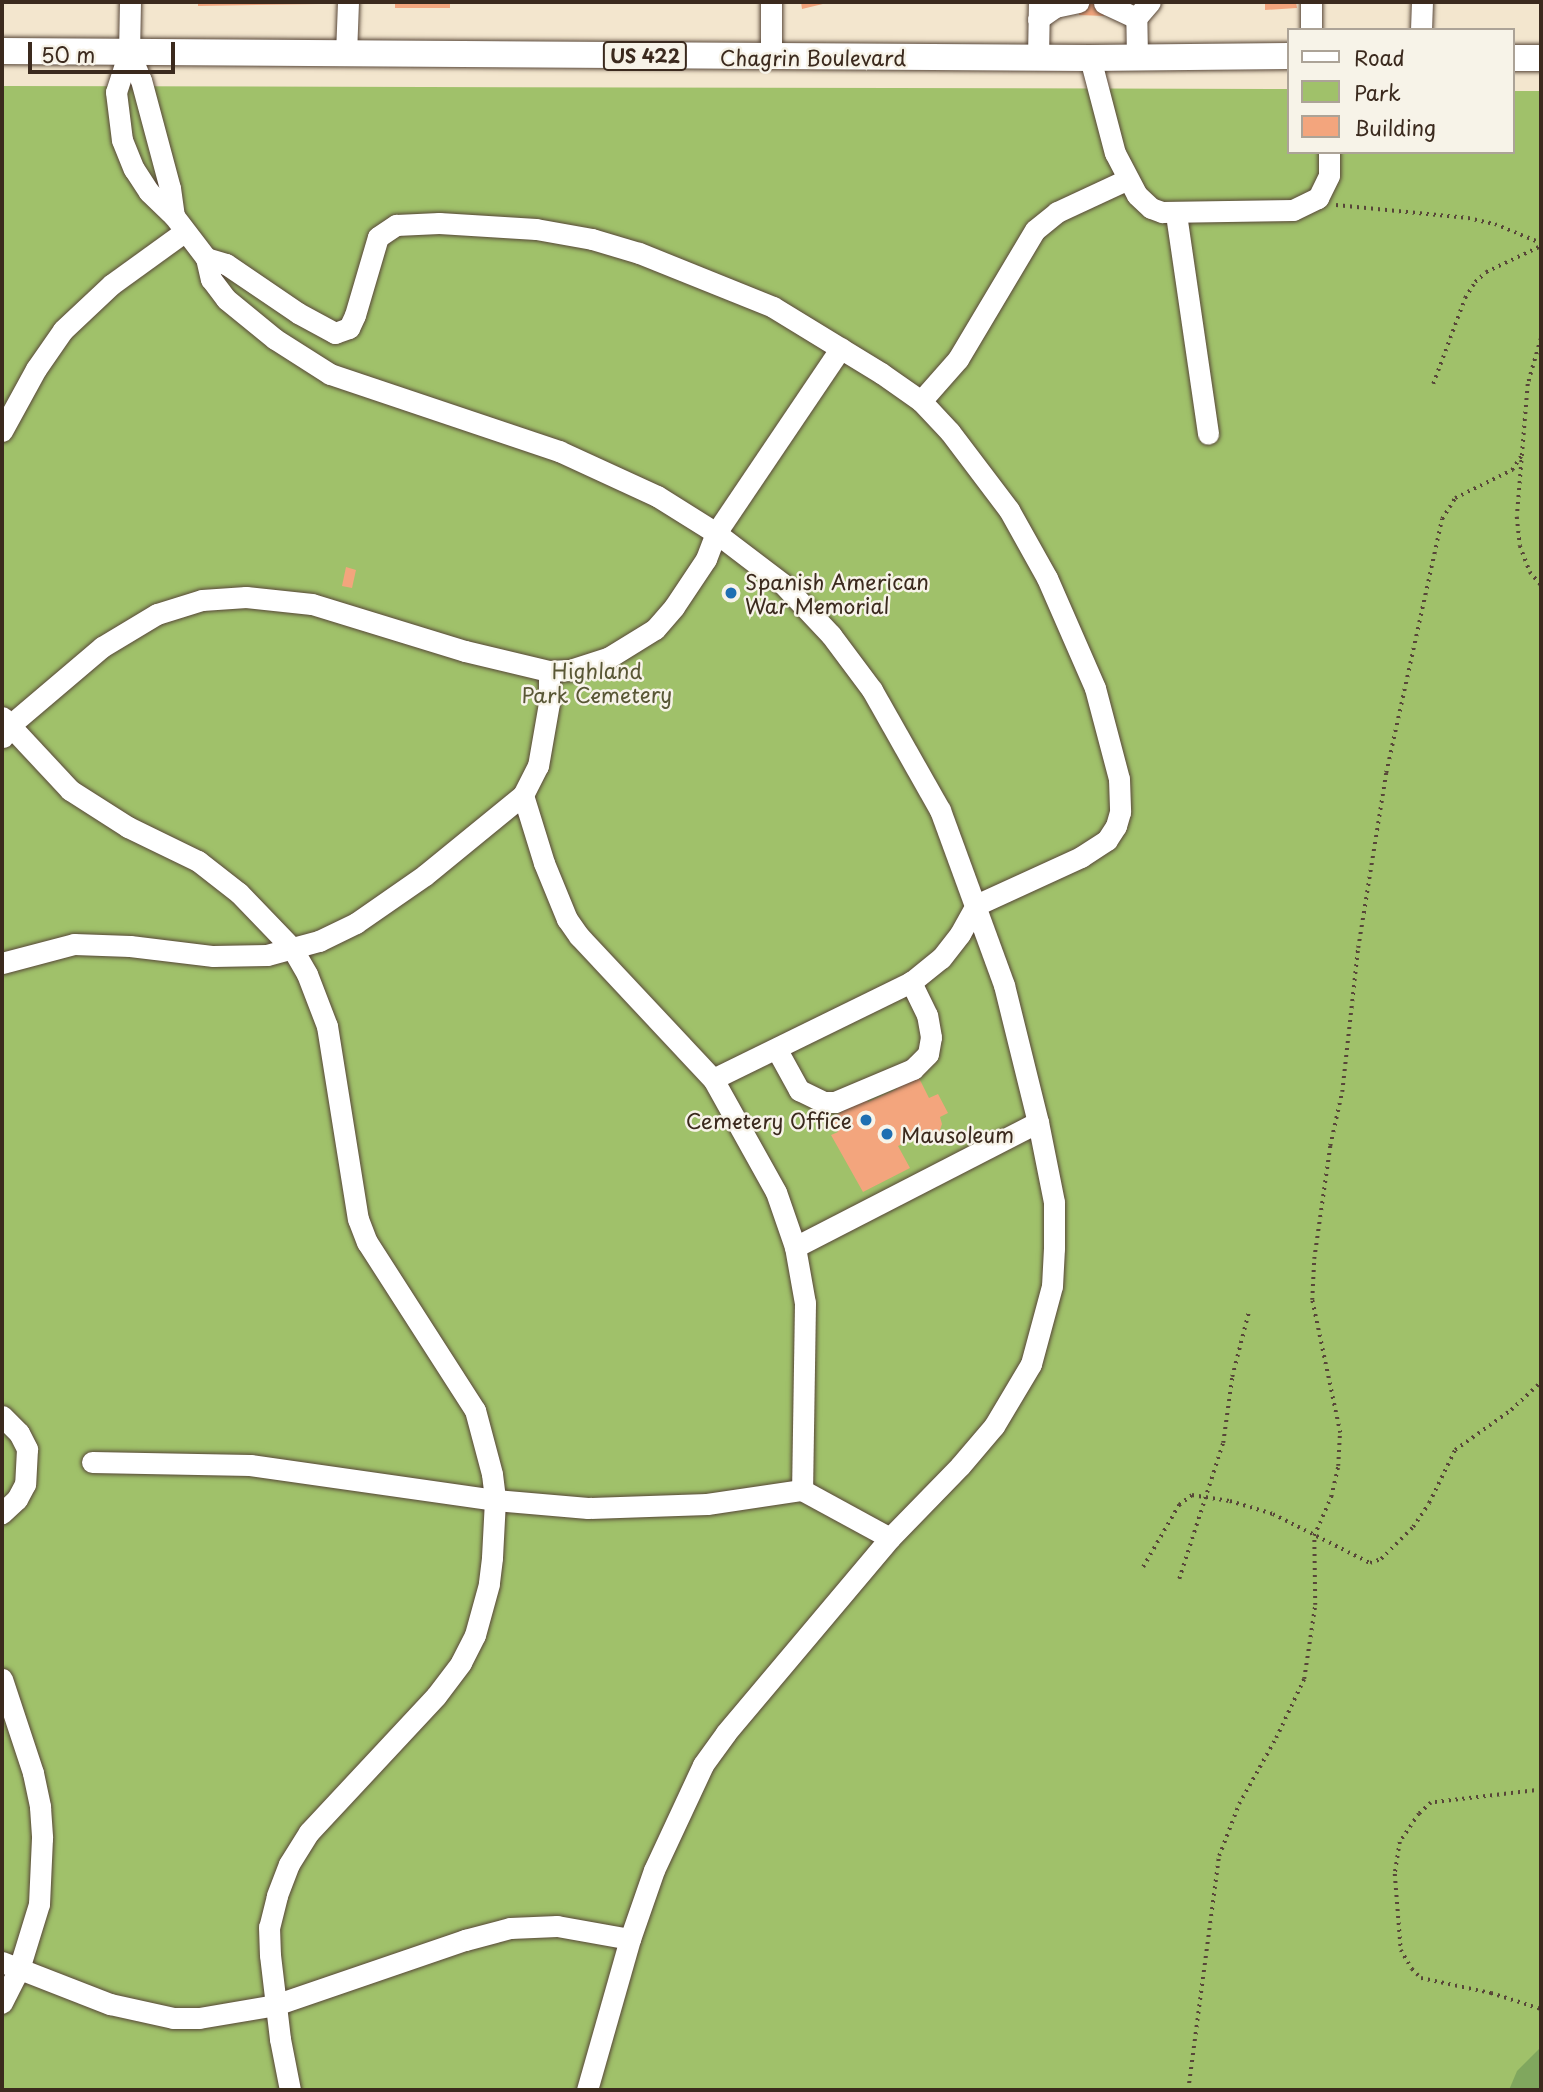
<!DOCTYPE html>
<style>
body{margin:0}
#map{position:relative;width:1543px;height:2092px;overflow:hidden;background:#f3e6ce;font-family:"Playpen Sans",sans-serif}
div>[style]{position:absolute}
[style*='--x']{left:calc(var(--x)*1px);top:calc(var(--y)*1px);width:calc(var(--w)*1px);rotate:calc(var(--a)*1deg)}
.green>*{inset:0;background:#a0c16a}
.forest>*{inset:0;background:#80a75e}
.building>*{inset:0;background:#f3a57d}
.path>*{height:3.5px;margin-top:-1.75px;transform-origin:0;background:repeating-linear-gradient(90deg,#574638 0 2px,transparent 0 7px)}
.roads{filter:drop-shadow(0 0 2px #574638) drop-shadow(0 0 2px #574638)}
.minor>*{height:21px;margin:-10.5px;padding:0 10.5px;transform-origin:10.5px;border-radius:10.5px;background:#fff}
.major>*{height:26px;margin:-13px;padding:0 13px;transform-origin:13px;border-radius:13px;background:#fff}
.dots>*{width:19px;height:19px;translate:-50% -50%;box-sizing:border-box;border:4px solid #f7f3e8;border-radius:50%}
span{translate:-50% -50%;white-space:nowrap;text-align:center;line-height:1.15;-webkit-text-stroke:5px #f7f3e8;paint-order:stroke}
.shield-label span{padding:2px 5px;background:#f7f3e8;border:2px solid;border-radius:5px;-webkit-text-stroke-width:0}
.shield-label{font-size:19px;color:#3b2a1e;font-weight:700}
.street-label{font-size:21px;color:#3b2a1e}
.poi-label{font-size:21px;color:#3b2a1e}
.left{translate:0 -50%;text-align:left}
.right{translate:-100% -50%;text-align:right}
.park-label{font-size:21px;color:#595735}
.frame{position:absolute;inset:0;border:4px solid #3b2a1e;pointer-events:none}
.legend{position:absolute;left:1287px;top:28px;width:228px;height:126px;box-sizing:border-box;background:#f7f3e8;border:2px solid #aca397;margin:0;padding:9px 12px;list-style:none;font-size:21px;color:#3b2a1e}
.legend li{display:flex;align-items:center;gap:14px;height:35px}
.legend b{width:35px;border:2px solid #aca397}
.scale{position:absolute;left:28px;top:42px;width:147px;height:32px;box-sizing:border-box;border:4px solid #3b2a1e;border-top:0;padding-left:9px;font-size:21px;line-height:24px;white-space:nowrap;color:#3b2a1e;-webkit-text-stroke:5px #f7f3e8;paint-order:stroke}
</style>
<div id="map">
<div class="green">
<i style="clip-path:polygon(2px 86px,1289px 89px,1289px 152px,1513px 152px,1513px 91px,1541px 91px,1541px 2090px,2px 2090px)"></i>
</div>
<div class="forest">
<i style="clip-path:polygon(1541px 2047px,1541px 2090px,1509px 2090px,1517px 2071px)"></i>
</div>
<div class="building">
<i style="clip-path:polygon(198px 2px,321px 2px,321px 4px,198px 6px)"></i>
<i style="clip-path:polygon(395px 2px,450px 2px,450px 8px,395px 8px)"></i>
<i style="clip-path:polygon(801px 2px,827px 2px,827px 3px,802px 9px)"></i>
<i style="clip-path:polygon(1078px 2px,1104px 2px,1104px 16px,1079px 15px)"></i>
<i style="clip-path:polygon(1265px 2px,1296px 2px,1297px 8px,1265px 10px)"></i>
<i style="clip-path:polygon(346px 567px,356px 570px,352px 588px,342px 586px)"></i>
<i style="clip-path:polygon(917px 1074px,929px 1098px,938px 1094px,948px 1113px,940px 1117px,942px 1124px,938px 1136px,929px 1139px,920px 1136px,898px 1146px,910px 1168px,863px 1192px,831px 1135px,838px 1132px,831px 1118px,865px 1098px,868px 1102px,897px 1089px,895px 1085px)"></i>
</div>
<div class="path">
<i style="--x:1336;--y:205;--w:133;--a:5.6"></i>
<i style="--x:1468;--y:218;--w:28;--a:13"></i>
<i style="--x:1495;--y:224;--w:50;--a:22.4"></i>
<i style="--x:1541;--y:339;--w:47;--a:106.1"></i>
<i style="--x:1528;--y:384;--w:133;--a:94.7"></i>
<i style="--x:1517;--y:517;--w:29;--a:84"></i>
<i style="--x:1520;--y:546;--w:28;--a:69"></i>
<i style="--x:1530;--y:572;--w:17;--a:50"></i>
<i style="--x:1433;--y:384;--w:92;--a:-69.6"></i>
<i style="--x:1465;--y:298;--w:19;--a:-58"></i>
<i style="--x:1475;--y:282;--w:15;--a:-42"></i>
<i style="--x:1486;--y:272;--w:61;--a:-25.3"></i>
<i style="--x:1143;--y:1567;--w:72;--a:-59.9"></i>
<i style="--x:1179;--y:1505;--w:16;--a:-38"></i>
<i style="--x:1192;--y:1495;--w:38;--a:9"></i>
<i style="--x:1230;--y:1501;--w:45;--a:16.8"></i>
<i style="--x:1273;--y:1514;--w:109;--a:26.8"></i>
<i style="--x:1370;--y:1563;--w:12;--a:-20"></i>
<i style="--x:1381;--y:1559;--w:45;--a:-45"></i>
<i style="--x:1413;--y:1527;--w:29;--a:-56"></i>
<i style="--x:1429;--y:1503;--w:59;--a:-63.9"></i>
<i style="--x:1455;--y:1450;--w:69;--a:-35.5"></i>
<i style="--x:1511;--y:1410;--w:41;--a:-43"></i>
<i style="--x:1179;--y:1579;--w:143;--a:-72.1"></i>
<i style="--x:1223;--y:1443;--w:67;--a:-82.2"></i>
<i style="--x:1232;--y:1377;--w:68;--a:-75.6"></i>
<i style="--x:1541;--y:1790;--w:111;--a:173.3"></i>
<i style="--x:1431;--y:1803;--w:16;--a:137"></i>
<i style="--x:1419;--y:1814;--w:34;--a:124"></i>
<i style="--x:1400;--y:1842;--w:32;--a:99"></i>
<i style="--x:1395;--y:1874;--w:76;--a:85.5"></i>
<i style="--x:1401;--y:1950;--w:22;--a:60"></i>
<i style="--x:1412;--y:1969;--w:13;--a:45"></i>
<i style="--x:1421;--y:1978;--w:72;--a:12.1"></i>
<i style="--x:1491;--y:1993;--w:52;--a:17.7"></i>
<i style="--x:1188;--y:2090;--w:236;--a:-82.5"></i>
<i style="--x:1219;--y:1856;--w:56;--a:-69"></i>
<i style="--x:1239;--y:1804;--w:76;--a:-60.7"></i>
<i style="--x:1276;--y:1738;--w:65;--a:-64.6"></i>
<i style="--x:1304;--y:1679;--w:75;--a:-81.5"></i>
<i style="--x:1315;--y:1605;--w:69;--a:-90.8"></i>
<i style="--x:1314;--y:1536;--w:43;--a:-66.4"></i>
<i style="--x:1331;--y:1497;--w:32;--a:-77"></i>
<i style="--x:1338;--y:1466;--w:33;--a:-87"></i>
<i style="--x:1340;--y:1433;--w:136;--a:-101.9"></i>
<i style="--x:1312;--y:1300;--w:41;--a:-87.2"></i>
<i style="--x:1314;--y:1259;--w:114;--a:-81.9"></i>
<i style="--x:1330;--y:1146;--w:55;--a:-77.5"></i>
<i style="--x:1342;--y:1092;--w:145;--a:-83.7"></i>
<i style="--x:1358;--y:948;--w:177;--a:-80.9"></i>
<i style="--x:1386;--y:773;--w:260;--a:-77.6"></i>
<i style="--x:1442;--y:519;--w:25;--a:-58"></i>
<i style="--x:1455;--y:498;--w:64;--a:-26.2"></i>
<i style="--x:1512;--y:470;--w:17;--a:-57"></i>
</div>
<div class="roads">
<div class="minor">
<i style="--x:130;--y:2;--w:50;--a:91.1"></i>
<i style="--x:129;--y:52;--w:42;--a:108"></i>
<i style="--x:116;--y:92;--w:48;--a:82.9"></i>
<i style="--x:122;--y:140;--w:31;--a:68"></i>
<i style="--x:134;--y:169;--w:27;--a:57"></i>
<i style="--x:149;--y:192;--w:35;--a:44"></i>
<i style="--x:174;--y:216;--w:53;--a:52.7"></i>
<i style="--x:206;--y:258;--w:22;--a:77"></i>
<i style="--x:211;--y:279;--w:25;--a:53"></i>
<i style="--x:226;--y:299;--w:63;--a:39.2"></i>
<i style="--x:275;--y:339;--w:65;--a:32.5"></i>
<i style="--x:330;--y:374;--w:242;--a:18.6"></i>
<i style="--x:559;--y:451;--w:108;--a:24.7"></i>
<i style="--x:657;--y:496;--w:70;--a:32.1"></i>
<i style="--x:716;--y:533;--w:84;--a:37.3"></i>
<i style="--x:783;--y:584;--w:70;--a:46.7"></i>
<i style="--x:831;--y:635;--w:69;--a:53.3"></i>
<i style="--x:872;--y:690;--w:138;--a:60.5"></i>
<i style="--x:940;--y:810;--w:186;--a:69.9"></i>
<i style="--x:1004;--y:985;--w:141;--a:76.1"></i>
<i style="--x:1038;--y:1122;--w:82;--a:78.7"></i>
<i style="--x:1054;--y:1202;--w:46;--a:90"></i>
<i style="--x:1054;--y:1248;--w:38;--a:93"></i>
<i style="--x:1052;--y:1286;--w:81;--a:105.1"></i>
<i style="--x:1031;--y:1364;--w:72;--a:120.8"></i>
<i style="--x:994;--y:1426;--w:52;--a:130.4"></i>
<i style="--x:960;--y:1466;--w:100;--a:134.2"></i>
<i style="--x:890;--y:1538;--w:255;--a:130.1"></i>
<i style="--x:726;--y:1733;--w:39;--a:126"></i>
<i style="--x:703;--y:1765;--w:116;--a:115"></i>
<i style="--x:654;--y:1870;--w:73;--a:109.2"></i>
<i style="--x:630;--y:1939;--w:157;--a:105.9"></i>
<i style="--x:771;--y:2;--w:55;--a:90"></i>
<i style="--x:1311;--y:2;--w:28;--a:90"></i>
<i style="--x:1104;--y:3;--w:35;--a:25"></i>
<i style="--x:1038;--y:19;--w:21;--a:-35"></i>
<i style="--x:1055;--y:7;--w:24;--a:-12"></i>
<i style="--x:1421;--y:30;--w:28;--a:-88"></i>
<i style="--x:129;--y:52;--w:30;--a:67"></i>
<i style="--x:141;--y:80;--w:112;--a:75"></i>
<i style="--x:170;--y:188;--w:28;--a:82"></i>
<i style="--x:346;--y:54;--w:52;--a:-87.8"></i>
<i style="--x:1137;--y:57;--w:39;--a:-91"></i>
<i style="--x:1136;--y:18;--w:21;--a:-49"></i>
<i style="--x:1038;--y:58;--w:56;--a:-89"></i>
<i style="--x:1090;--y:58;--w:98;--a:75.3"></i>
<i style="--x:1115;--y:153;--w:47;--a:62.4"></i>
<i style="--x:1137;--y:195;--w:19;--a:43"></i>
<i style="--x:1151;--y:208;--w:12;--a:20"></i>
<i style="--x:1162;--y:212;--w:131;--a:-0.9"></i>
<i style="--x:1293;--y:210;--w:28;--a:-26"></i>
<i style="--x:1318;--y:198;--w:25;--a:-64"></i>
<i style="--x:1329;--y:175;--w:23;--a:-90"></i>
<i style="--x:1176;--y:214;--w:222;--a:81.7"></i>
<i style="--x:206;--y:258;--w:21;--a:17"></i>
<i style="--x:226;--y:264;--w:87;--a:34.2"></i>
<i style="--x:298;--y:313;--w:42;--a:28.4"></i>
<i style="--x:335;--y:333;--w:15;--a:-20"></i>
<i style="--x:349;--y:328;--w:14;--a:-65"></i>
<i style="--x:355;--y:315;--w:81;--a:-73.6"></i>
<i style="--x:378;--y:237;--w:22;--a:-34"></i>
<i style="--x:396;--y:225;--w:43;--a:-2.7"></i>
<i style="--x:439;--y:223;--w:97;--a:3.5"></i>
<i style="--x:536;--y:229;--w:57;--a:10.1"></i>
<i style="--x:592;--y:239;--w:49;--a:16.6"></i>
<i style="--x:639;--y:253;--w:144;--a:21.9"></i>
<i style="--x:773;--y:307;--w:127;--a:31.4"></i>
<i style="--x:881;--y:373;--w:49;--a:35"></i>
<i style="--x:921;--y:401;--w:42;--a:46.9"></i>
<i style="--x:950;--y:432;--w:98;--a:52.9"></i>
<i style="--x:1009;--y:510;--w:78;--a:60.8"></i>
<i style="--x:1047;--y:578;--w:120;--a:66.4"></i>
<i style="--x:1095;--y:688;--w:94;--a:75.2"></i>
<i style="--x:1119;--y:779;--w:33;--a:88"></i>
<i style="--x:1120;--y:812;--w:15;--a:106"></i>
<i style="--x:1116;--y:826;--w:17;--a:123"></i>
<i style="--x:1107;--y:840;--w:31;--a:147"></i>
<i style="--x:1081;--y:857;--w:115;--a:155.4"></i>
<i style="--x:976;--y:905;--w:33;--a:119"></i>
<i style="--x:960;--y:934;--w:31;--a:128"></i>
<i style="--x:941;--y:958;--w:38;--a:141"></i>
<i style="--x:911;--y:982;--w:220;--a:153.9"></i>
<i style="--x:921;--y:401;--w:56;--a:-48.6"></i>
<i style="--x:958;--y:359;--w:150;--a:-59.2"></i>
<i style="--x:1035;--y:230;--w:28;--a:-39"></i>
<i style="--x:1057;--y:212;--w:78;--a:-24.9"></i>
<i style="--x:2;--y:431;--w:71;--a:-61.3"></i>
<i style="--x:36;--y:369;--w:47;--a:-55.3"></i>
<i style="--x:63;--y:330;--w:67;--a:-43.2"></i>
<i style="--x:112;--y:284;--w:89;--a:-35.8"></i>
<i style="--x:2;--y:717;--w:100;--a:47"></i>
<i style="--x:70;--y:790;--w:69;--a:32.5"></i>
<i style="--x:128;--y:827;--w:78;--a:25.9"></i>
<i style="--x:198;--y:861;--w:52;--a:38"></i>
<i style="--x:239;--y:893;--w:76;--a:46.1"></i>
<i style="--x:292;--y:948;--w:30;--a:60"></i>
<i style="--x:307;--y:974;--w:56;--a:69"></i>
<i style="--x:327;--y:1026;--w:195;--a:80.9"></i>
<i style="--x:358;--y:1219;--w:25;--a:69"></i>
<i style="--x:367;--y:1242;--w:200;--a:57.3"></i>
<i style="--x:475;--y:1410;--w:66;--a:75.1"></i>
<i style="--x:492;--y:1474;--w:26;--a:83"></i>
<i style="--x:495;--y:1500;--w:58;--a:93"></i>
<i style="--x:492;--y:1558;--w:26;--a:97"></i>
<i style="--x:489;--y:1584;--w:53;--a:105.4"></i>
<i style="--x:475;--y:1635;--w:31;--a:117"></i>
<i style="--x:461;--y:1663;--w:41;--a:127.1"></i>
<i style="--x:436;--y:1696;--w:186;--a:133"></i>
<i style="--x:309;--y:1832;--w:38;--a:122"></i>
<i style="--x:289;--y:1864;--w:34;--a:111"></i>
<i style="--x:277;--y:1896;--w:32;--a:104"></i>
<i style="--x:269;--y:1927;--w:28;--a:88"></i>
<i style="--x:270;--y:1955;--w:85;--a:83.2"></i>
<i style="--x:280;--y:2039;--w:52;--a:78.9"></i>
<i style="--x:3;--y:737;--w:13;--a:-61"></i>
<i style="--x:9;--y:726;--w:122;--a:-40.3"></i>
<i style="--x:102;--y:647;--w:64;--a:-31"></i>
<i style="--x:157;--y:614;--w:47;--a:-17.3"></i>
<i style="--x:202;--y:600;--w:44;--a:-3.9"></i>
<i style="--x:246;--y:597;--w:66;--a:6.1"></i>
<i style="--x:312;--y:604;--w:160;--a:17.1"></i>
<i style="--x:465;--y:651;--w:86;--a:13.4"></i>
<i style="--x:549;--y:671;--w:21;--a:-3"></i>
<i style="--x:570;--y:670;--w:40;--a:-18"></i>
<i style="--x:608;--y:658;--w:55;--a:-31.7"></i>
<i style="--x:655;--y:629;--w:29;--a:-49"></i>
<i style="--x:674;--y:607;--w:58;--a:-56.3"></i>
<i style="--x:706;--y:559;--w:28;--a:-69"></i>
<i style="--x:716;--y:533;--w:223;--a:-56"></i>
<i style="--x:523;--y:795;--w:71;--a:72.8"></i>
<i style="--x:544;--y:863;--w:61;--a:67.7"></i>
<i style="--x:567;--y:919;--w:21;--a:55"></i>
<i style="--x:579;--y:936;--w:196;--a:46.9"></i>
<i style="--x:713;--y:1079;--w:129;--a:60.9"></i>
<i style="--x:776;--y:1192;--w:58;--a:70.9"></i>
<i style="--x:795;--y:1247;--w:57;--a:79.9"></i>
<i style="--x:805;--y:1303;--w:187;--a:90.9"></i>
<i style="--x:2;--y:963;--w:74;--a:-14.8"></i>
<i style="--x:74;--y:944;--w:56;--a:2"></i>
<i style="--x:130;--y:946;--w:84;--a:6.9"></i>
<i style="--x:213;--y:956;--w:54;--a:-1.1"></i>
<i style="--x:267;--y:955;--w:54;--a:-15.1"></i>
<i style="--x:319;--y:941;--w:41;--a:-25.9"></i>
<i style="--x:356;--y:923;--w:84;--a:-34.8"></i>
<i style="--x:425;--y:875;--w:127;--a:-39.2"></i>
<i style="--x:523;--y:795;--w:33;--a:-63"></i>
<i style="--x:538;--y:766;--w:64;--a:-80.1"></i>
<i style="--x:549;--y:703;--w:32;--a:-90"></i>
<i style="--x:777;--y:1050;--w:46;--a:61.2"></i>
<i style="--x:799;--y:1090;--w:28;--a:26"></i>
<i style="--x:824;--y:1102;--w:11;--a:0"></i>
<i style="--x:835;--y:1102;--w:85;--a:-22.9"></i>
<i style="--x:913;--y:1069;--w:21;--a:-45"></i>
<i style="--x:928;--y:1054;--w:17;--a:-80"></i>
<i style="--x:931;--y:1037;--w:22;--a:-100"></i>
<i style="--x:927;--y:1015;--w:37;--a:-116"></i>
<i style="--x:795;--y:1247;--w:273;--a:-27.2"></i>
<i style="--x:2;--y:1416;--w:24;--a:45"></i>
<i style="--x:19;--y:1433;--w:18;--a:63"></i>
<i style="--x:27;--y:1449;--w:35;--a:93"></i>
<i style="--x:25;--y:1484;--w:17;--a:118"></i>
<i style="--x:17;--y:1499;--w:21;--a:137"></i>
<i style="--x:92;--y:1462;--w:158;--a:1.1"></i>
<i style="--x:250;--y:1465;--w:247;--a:8.1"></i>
<i style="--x:495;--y:1500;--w:93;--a:4.9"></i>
<i style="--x:588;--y:1508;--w:119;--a:-1.9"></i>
<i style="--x:707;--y:1504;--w:96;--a:-8.4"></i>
<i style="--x:802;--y:1490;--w:100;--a:28.6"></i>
<i style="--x:2;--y:1679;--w:99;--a:71.7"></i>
<i style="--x:33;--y:1773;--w:35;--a:78"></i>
<i style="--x:40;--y:1807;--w:31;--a:86"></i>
<i style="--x:42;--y:1838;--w:66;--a:92.6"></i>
<i style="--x:39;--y:1904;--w:68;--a:107.1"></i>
<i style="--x:19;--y:1969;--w:38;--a:117"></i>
<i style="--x:2;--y:1962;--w:116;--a:21.3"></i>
<i style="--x:110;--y:2004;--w:65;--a:12.5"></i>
<i style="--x:173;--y:2018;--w:26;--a:0"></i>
<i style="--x:199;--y:2018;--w:77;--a:-9.7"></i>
<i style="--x:275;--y:2005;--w:201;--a:-18.9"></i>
<i style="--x:465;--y:1940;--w:47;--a:-14.9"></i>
<i style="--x:510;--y:1928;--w:47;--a:-2.4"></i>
<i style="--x:557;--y:1926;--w:74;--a:10.1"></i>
</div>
<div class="major">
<i style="--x:2;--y:51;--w:1088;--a:0.37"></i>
<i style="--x:1090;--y:58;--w:199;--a:-0.6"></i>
<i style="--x:1513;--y:58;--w:28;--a:0"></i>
</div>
</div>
<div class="dots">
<i style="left:731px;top:593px;background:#1f6fb2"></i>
<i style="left:866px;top:1120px;background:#1f6fb2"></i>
<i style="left:887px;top:1134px;background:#1f6fb2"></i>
</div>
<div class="shield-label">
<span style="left:645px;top:56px">US 422</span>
</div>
<div class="street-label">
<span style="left:813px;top:57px">Chagrin Boulevard</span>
</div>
<div class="poi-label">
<span class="left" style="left:745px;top:593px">Spanish American<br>War Memorial</span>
<span class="right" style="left:852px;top:1120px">Cemetery Office</span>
<span class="left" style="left:901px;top:1134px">Mausoleum</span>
</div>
<div class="park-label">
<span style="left:597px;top:682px">Highland<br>Park Cemetery</span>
</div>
<div class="frame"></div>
<ul class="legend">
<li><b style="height:9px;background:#fff"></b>Road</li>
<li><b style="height:19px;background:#a0c16a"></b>Park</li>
<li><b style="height:19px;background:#f3a57d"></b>Building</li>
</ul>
<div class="scale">50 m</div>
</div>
